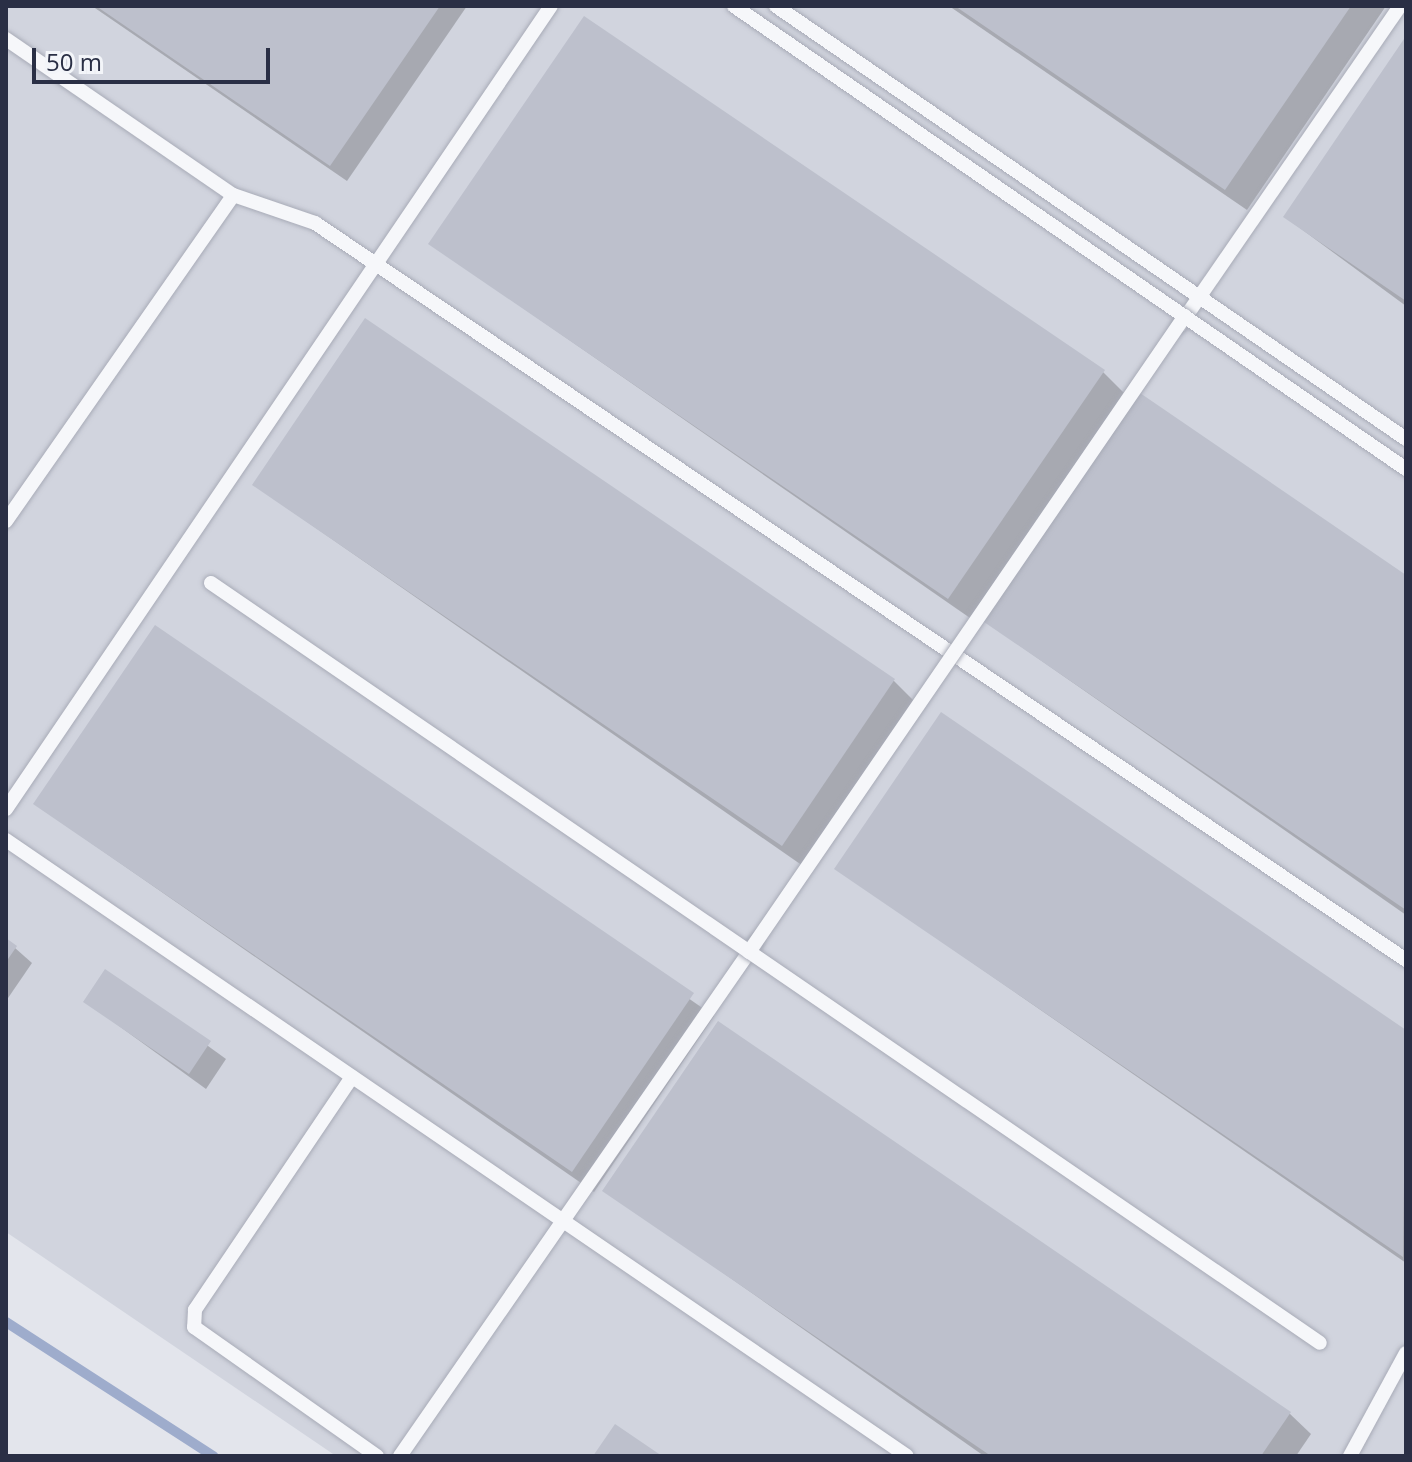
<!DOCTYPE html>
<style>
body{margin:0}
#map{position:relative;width:1412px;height:1462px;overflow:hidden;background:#e3e5ec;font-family:"Open Sans",sans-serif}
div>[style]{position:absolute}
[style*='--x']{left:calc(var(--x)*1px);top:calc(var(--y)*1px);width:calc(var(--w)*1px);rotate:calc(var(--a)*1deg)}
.built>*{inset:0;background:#d1d4de}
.shadow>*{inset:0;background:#0003}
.stream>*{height:10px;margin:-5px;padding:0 5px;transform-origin:5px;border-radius:5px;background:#9eaccc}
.building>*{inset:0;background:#bdc0cc}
.roads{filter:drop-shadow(0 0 2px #a8abb7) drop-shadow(0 0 2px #a8abb7)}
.lane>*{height:14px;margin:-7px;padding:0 7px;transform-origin:7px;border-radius:7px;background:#f6f7fa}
.bridges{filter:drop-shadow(0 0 2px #a8abb7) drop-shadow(0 0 2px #a8abb7)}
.lane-bridge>*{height:14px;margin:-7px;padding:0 7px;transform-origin:7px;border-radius:7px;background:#f6f7fa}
span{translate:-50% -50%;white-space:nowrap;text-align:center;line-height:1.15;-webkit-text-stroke:8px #f3f5f9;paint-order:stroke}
.frame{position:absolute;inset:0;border:8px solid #2a2f45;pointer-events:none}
.scale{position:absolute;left:32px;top:48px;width:238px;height:36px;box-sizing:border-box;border:4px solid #2a2f45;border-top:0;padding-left:10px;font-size:24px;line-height:28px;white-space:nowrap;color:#2a2f45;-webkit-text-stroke:6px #f3f5f9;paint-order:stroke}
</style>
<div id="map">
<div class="built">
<i style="clip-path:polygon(6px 6px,1406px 6px,1406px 1456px,336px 1456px,6px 1232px)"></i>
</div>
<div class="shadow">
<i style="clip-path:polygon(92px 6px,467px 6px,347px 181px)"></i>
<i style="clip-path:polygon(949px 6px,1386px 6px,1247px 210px)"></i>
<i style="clip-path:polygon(1406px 40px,1406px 306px,1285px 217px)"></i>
<i style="clip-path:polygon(431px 244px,1103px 372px,1124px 393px,970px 618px)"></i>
<i style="clip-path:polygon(254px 485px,894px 681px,915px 702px,803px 866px)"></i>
<i style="clip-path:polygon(1406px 577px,1406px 915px,986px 622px)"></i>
<i style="clip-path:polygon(155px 628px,714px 1016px,594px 1192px,35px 804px)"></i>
<i style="clip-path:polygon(941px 715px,1406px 1032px,1406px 1263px,837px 869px)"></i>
<i style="clip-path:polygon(6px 940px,32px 963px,6px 1001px)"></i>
<i style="clip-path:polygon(106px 972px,226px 1059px,206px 1089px,86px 1002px)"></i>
<i style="clip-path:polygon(605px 1190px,1289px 1413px,1311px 1434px,1296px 1456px,984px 1456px)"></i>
</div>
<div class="stream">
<i style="--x:6;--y:1322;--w:247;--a:32.9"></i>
</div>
<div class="building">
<i style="clip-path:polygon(96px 6px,440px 6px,330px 166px)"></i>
<i style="clip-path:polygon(955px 6px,1351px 6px,1225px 190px)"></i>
<i style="clip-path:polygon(584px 16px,1105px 370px,948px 599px,428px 244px)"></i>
<i style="clip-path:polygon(1406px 36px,1406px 301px,1283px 217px)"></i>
<i style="clip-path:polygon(365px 318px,895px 679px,782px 846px,252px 485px)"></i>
<i style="clip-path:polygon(1140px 393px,1406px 575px,1406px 910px,984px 622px)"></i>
<i style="clip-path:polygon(155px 625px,694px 993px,572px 1172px,33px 804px)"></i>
<i style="clip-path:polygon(941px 712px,1406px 1030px,1403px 1257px,834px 869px)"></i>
<i style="clip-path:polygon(6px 938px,17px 946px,6px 962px)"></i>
<i style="clip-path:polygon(105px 969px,211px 1041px,189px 1074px,83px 1002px)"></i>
<i style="clip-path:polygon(718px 1021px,1291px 1412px,1261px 1456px,991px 1456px,602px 1191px)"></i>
<i style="clip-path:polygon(615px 1424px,662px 1456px,593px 1456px)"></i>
</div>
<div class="roads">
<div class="lane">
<i style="--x:776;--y:6;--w:764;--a:34.5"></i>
<i style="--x:6;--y:39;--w:275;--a:34.5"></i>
<i style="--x:233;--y:195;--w:87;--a:18.9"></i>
<i style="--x:315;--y:223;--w:1317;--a:34.04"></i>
<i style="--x:1180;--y:325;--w:388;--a:-55.4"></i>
<i style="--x:6;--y:521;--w:397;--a:-55.1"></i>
<i style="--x:6;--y:809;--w:970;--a:-55.84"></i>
<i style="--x:6;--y:840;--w:1091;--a:34.36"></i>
<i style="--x:352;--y:1077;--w:281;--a:124"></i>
<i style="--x:195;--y:1310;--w:17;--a:93"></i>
<i style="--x:194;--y:1327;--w:224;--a:35.2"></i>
<i style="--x:400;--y:1456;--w:625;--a:-55.29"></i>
<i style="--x:1350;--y:1456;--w:117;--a:-61.5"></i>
</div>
</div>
<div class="bridges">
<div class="lane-bridge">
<i style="--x:734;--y:6;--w:816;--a:34.57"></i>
<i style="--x:211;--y:583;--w:1344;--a:34.42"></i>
<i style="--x:749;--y:952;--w:771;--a:-55.57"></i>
</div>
</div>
<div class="frame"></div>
<div class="scale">50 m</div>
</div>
